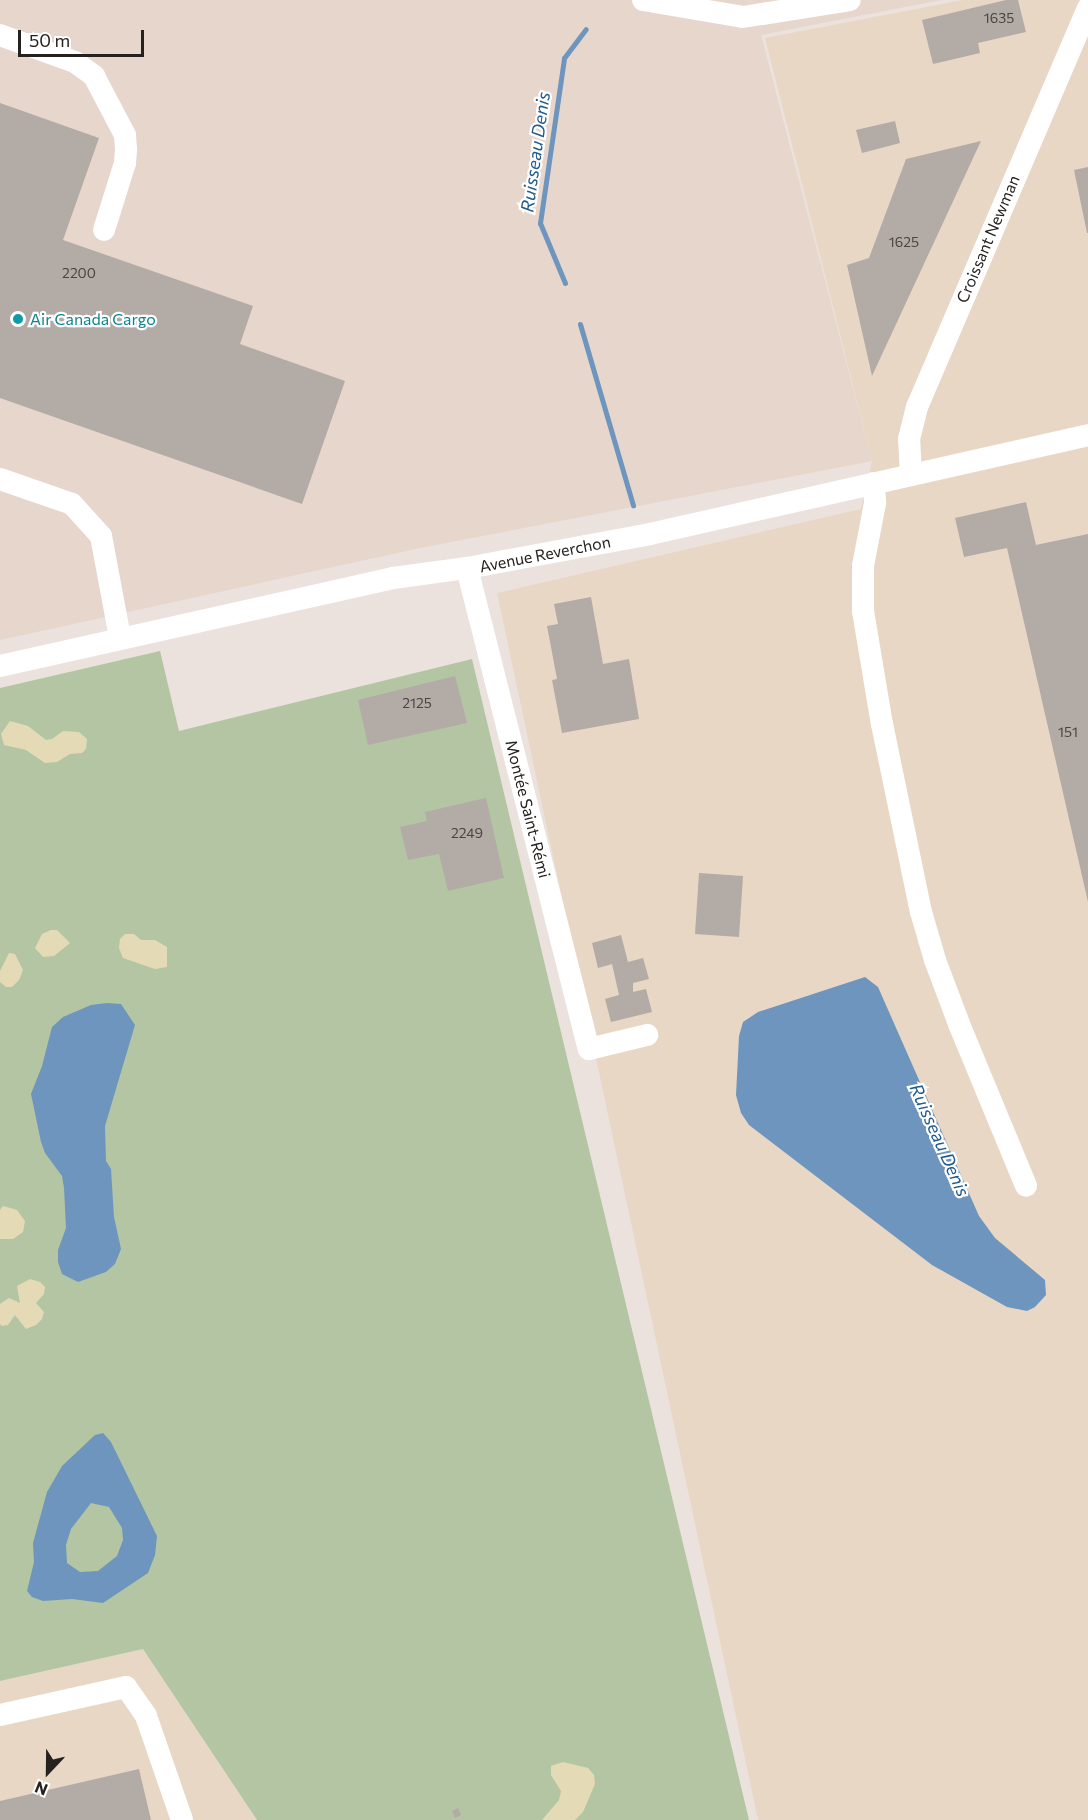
<!DOCTYPE html>
<meta charset="utf-8">
<style>
body{margin:0}
#map{position:relative;width:1088px;height:1820px;overflow:hidden;background:#ebe2dd;font-family:Commissioner,sans-serif}
div>[style]{position:absolute}
[style*='--x']{left:calc(var(--x)*1px);top:calc(var(--y)*1px);width:calc(var(--w)*1px);rotate:calc(var(--a)*1deg)}
.built>*{inset:0;background:#e6d6cc}
.industrial>*{inset:0;background:#e9d7c6}
.green>*{inset:0;background:#b4c5a3}
.sand>*{inset:0;background:#e4dbb6}
.water>*{inset:0;background:#6d95bd}
.stream>*{height:5px;margin:-2.5px;padding:0 2.5px;transform-origin:2.5px;border-radius:2.5px;background:#6d95bd}
.building>*{inset:0;background:#b3aba5}
.minor>*{height:22px;margin:-11px;padding:0 11px;transform-origin:11px;border-radius:11px;background:#fff}
.dots>*{width:16px;height:16px;translate:-50% -50%;box-sizing:border-box;border:3px solid #fff;border-radius:50%}
span{translate:-50% -50%;white-space:nowrap;text-align:center;line-height:1.15;-webkit-text-stroke:4.5px #fff;paint-order:stroke}
.number-label{font-size:14px;color:#484440}
.number-label span{-webkit-text-stroke-width:0}
.street-label{font-size:16px;color:#25211f}
.culture-label{font-size:16px;color:#0d838f}
.left{translate:0 -50%;text-align:left}
.water-label{font-size:18px;color:#205b8f;font-style:italic}
.north{position:absolute;left:18px;top:1742px;width:60px;height:60px;-webkit-text-stroke:4px #fff;paint-order:stroke;rotate:202deg;font-size:16px;font-weight:700;line-height:24px;text-align:center;color:#25211f}
.north::after{content:'';display:block;margin:auto;width:21px;height:27px;background:#25211f;clip-path:polygon(50% 0,100% 100%,50% 72%,0 100%)}
.scale{position:absolute;left:18px;top:30px;width:126px;height:27px;box-sizing:border-box;border:3px solid #25211f;border-top:0;padding-left:8px;font-size:18px;line-height:21px;white-space:nowrap;color:#25211f;-webkit-text-stroke:4px #fff;paint-order:stroke}
</style>
<div id="map">
<div class="built">
<i style="clip-path:polygon(0 0,941px 0,761px 35px,872px 461px,420px 548px,0 640px)"></i>
</div>
<div class="industrial">
<i style="clip-path:polygon(963px 0,1088px 0,1088px 1820px,758px 1820px,497px 593px,861px 509px,872px 461px,765px 38px)"></i>
<i style="clip-path:polygon(143px 1649px,257px 1820px,0 1820px,0 1681px)"></i>
</div>
<div class="green">
<i style="clip-path:polygon(160px 651px,179px 731px,472px 659px,749px 1820px,257px 1820px,143px 1649px,0 1681px,0 688px)"></i>
</div>
<div class="sand">
<i style="clip-path:polygon(10px 721px,28px 726px,46px 740px,52px 739px,63px 731px,79px 732px,87px 739px,86px 749px,82px 753px,70px 754px,57px 762px,45px 763px,26px 750px,4px 745px,1px 734px)"></i>
<i style="clip-path:polygon(51px 930px,57px 930px,70px 943px,54px 956px,43px 957px,35px 948px,42px 934px)"></i>
<i style="clip-path:polygon(125px 934px,134px 934px,141px 940px,155px 940px,167px 947px,167px 967px,155px 969px,123px 958px,119px 948px,120px 939px)"></i>
<i style="clip-path:polygon(9px 953px,15px 954px,23px 970px,19px 980px,12px 987px,6px 987px,0 982px,0 971px)"></i>
<i style="clip-path:polygon(3px 1206px,17px 1210px,25px 1221px,23px 1232px,13px 1239px,0 1239px,0 1210px)"></i>
<i style="clip-path:polygon(30px 1279px,40px 1282px,45px 1287px,44px 1294px,36px 1303px,44px 1312px,42px 1319px,36px 1325px,26px 1329px,15px 1315px,8px 1325px,2px 1326px,0 1324px,0 1304px,9px 1298px,20px 1303px,17px 1286px)"></i>
<i style="clip-path:polygon(563px 1762px,588px 1768px,594px 1775px,595px 1784px,583px 1812px,575px 1820px,542px 1820px,559px 1800px,561px 1791px,551px 1775px,551px 1766px)"></i>
</div>
<div class="water">
<i style="clip-path:polygon(865px 977px,878px 987px,979px 1216px,995px 1238px,1045px 1280px,1046px 1295px,1035px 1307px,1027px 1311px,1007px 1307px,932px 1265px,749px 1125px,741px 1113px,736px 1095px,739px 1036px,743px 1022px,758px 1012px)"></i>
<i style="clip-path:polygon(107px 1003px,121px 1004px,135px 1025px,105px 1126px,106px 1161px,111px 1169px,114px 1217px,121px 1249px,115px 1264px,106px 1272px,78px 1282px,62px 1274px,58px 1262px,58px 1250px,66px 1228px,64px 1188px,62px 1176px,45px 1153px,41px 1142px,31px 1094px,42px 1066px,52px 1027px,63px 1017px,91px 1005px)"></i>
<i style="clip-path:polygon(evenodd,103px 1433px,111px 1442px,157px 1536px,155px 1555px,148px 1573px,103px 1603px,72px 1599px,43px 1601px,32px 1597px,27px 1591px,34px 1562px,33px 1543px,47px 1492px,62px 1466px,95px 1435px,103px 1433px,91px 1503px,109px 1507px,122px 1528px,123px 1540px,117px 1556px,98px 1571px,80px 1572px,67px 1563px,66px 1545px,71px 1529px,91px 1503px)"></i>
</div>
<div class="stream">
<i style="--x:565;--y:283;--w:65;--a:-112.6"></i>
<i style="--x:540;--y:223;--w:167;--a:-81.7"></i>
<i style="--x:564;--y:58;--w:36;--a:-53"></i>
<i style="--x:580;--y:324;--w:189;--a:73.7"></i>
</div>
<div class="building">
<i style="clip-path:polygon(1006px 0,1018px 0,1026px 32px,978px 43px,980px 53px,933px 64px,922px 20px)"></i>
<i style="clip-path:polygon(0 103px,99px 138px,63px 240px,253px 306px,240px 344px,345px 381px,302px 504px,0 398px)"></i>
<i style="clip-path:polygon(895px 121px,900px 143px,862px 153px,856px 130px)"></i>
<i style="clip-path:polygon(981px 141px,872px 376px,847px 265px,869px 258px,906px 159px)"></i>
<i style="clip-path:polygon(1088px 167px,1088px 233px,1087px 233px,1074px 170px)"></i>
<i style="clip-path:polygon(1026px 502px,1036px 545px,1088px 534px,1088px 902px,1007px 548px,964px 557px,955px 518px)"></i>
<i style="clip-path:polygon(591px 597px,603px 664px,629px 659px,639px 719px,562px 733px,552px 680px,557px 679px,547px 626px,558px 624px,554px 604px)"></i>
<i style="clip-path:polygon(455px 676px,467px 723px,368px 745px,358px 700px)"></i>
<i style="clip-path:polygon(486px 798px,504px 878px,448px 891px,439px 854px,408px 860px,400px 827px,427px 821px,425px 812px)"></i>
<i style="clip-path:polygon(699px 873px,743px 876px,739px 937px,695px 934px)"></i>
<i style="clip-path:polygon(621px 935px,628px 962px,643px 958px,649px 979px,633px 983px,633px 992px,646px 989px,652px 1012px,611px 1022px,605px 999px,619px 995px,612px 964px,598px 968px,592px 943px)"></i>
<i style="clip-path:polygon(139px 1769px,151px 1820px,0 1820px,0 1801px)"></i>
<i style="clip-path:polygon(458px 1808px,461px 1815px,455px 1818px,452px 1811px)"></i>
</div>
<div class="minor">
<i style="--x:643;--y:0;--w:101;--a:9.6"></i>
<i style="--x:743;--y:17;--w:108;--a:-9"></i>
<i style="--x:0;--y:35;--w:80;--a:19.8"></i>
<i style="--x:75;--y:62;--w:24;--a:36"></i>
<i style="--x:94;--y:76;--w:67;--a:62.3"></i>
<i style="--x:125;--y:135;--w:14;--a:86"></i>
<i style="--x:126;--y:149;--w:14;--a:94"></i>
<i style="--x:125;--y:163;--w:70;--a:107.4"></i>
<i style="--x:911;--y:475;--w:36;--a:-93"></i>
<i style="--x:909;--y:439;--w:33;--a:-76"></i>
<i style="--x:917;--y:407;--w:434;--a:-66.8"></i>
<i style="--x:0;--y:479;--w:76;--a:19.1"></i>
<i style="--x:72;--y:504;--w:43;--a:47.8"></i>
<i style="--x:101;--y:536;--w:104;--a:79.4"></i>
<i style="--x:874;--y:483;--w:20;--a:87"></i>
<i style="--x:875;--y:503;--w:64;--a:100.8"></i>
<i style="--x:863;--y:566;--w:45;--a:90"></i>
<i style="--x:863;--y:611;--w:115;--a:80.5"></i>
<i style="--x:882;--y:724;--w:192;--a:78.3"></i>
<i style="--x:921;--y:912;--w:50;--a:73.7"></i>
<i style="--x:935;--y:960;--w:68;--a:69.4"></i>
<i style="--x:959;--y:1024;--w:175;--a:67.5"></i>
<i style="--x:467;--y:568;--w:496;--a:75.8"></i>
<i style="--x:589;--y:1049;--w:60;--a:-13.6"></i>
<i style="--x:0;--y:666;--w:403;--a:-12.6"></i>
<i style="--x:393;--y:578;--w:75;--a:-7.7"></i>
<i style="--x:467;--y:568;--w:186;--a:-10.5"></i>
<i style="--x:650;--y:534;--w:449;--a:-12.7"></i>
<i style="--x:0;--y:1715;--w:129;--a:-12.5"></i>
<i style="--x:126;--y:1687;--w:35;--a:55"></i>
<i style="--x:146;--y:1716;--w:110;--a:70.9"></i>
</div>
<div class="dots">
<i style="left:18px;top:319px;background:#0f9aa8"></i>
</div>
<div class="number-label">
<span style="left:999px;top:18px">1635</span>
<span style="left:904px;top:242px">1625</span>
<span style="left:79px;top:273px">2200</span>
<span style="left:417px;top:703px">2125</span>
<span style="left:1068px;top:732px">151</span>
<span style="left:467px;top:833px">2249</span>
</div>
<div class="street-label">
<span style="left:988px;top:239px;rotate:-67deg">Croissant Newman</span>
<span style="left:545px;top:554px;rotate:-11deg">Avenue Reverchon</span>
<span style="left:528px;top:809px;rotate:76deg">Montée Saint-Rémi</span>
</div>
<div class="culture-label">
<span class="left" style="left:30px;top:319px">Air Canada Cargo</span>
</div>
<div class="water-label">
<span style="left:535px;top:152px;rotate:-82deg">Ruisseau Denis</span>
<span style="left:940px;top:1140px;rotate:66deg">Ruisseau Denis</span>
</div>
<div class="north">N</div>
<div class="scale">50 m</div>
</div>
